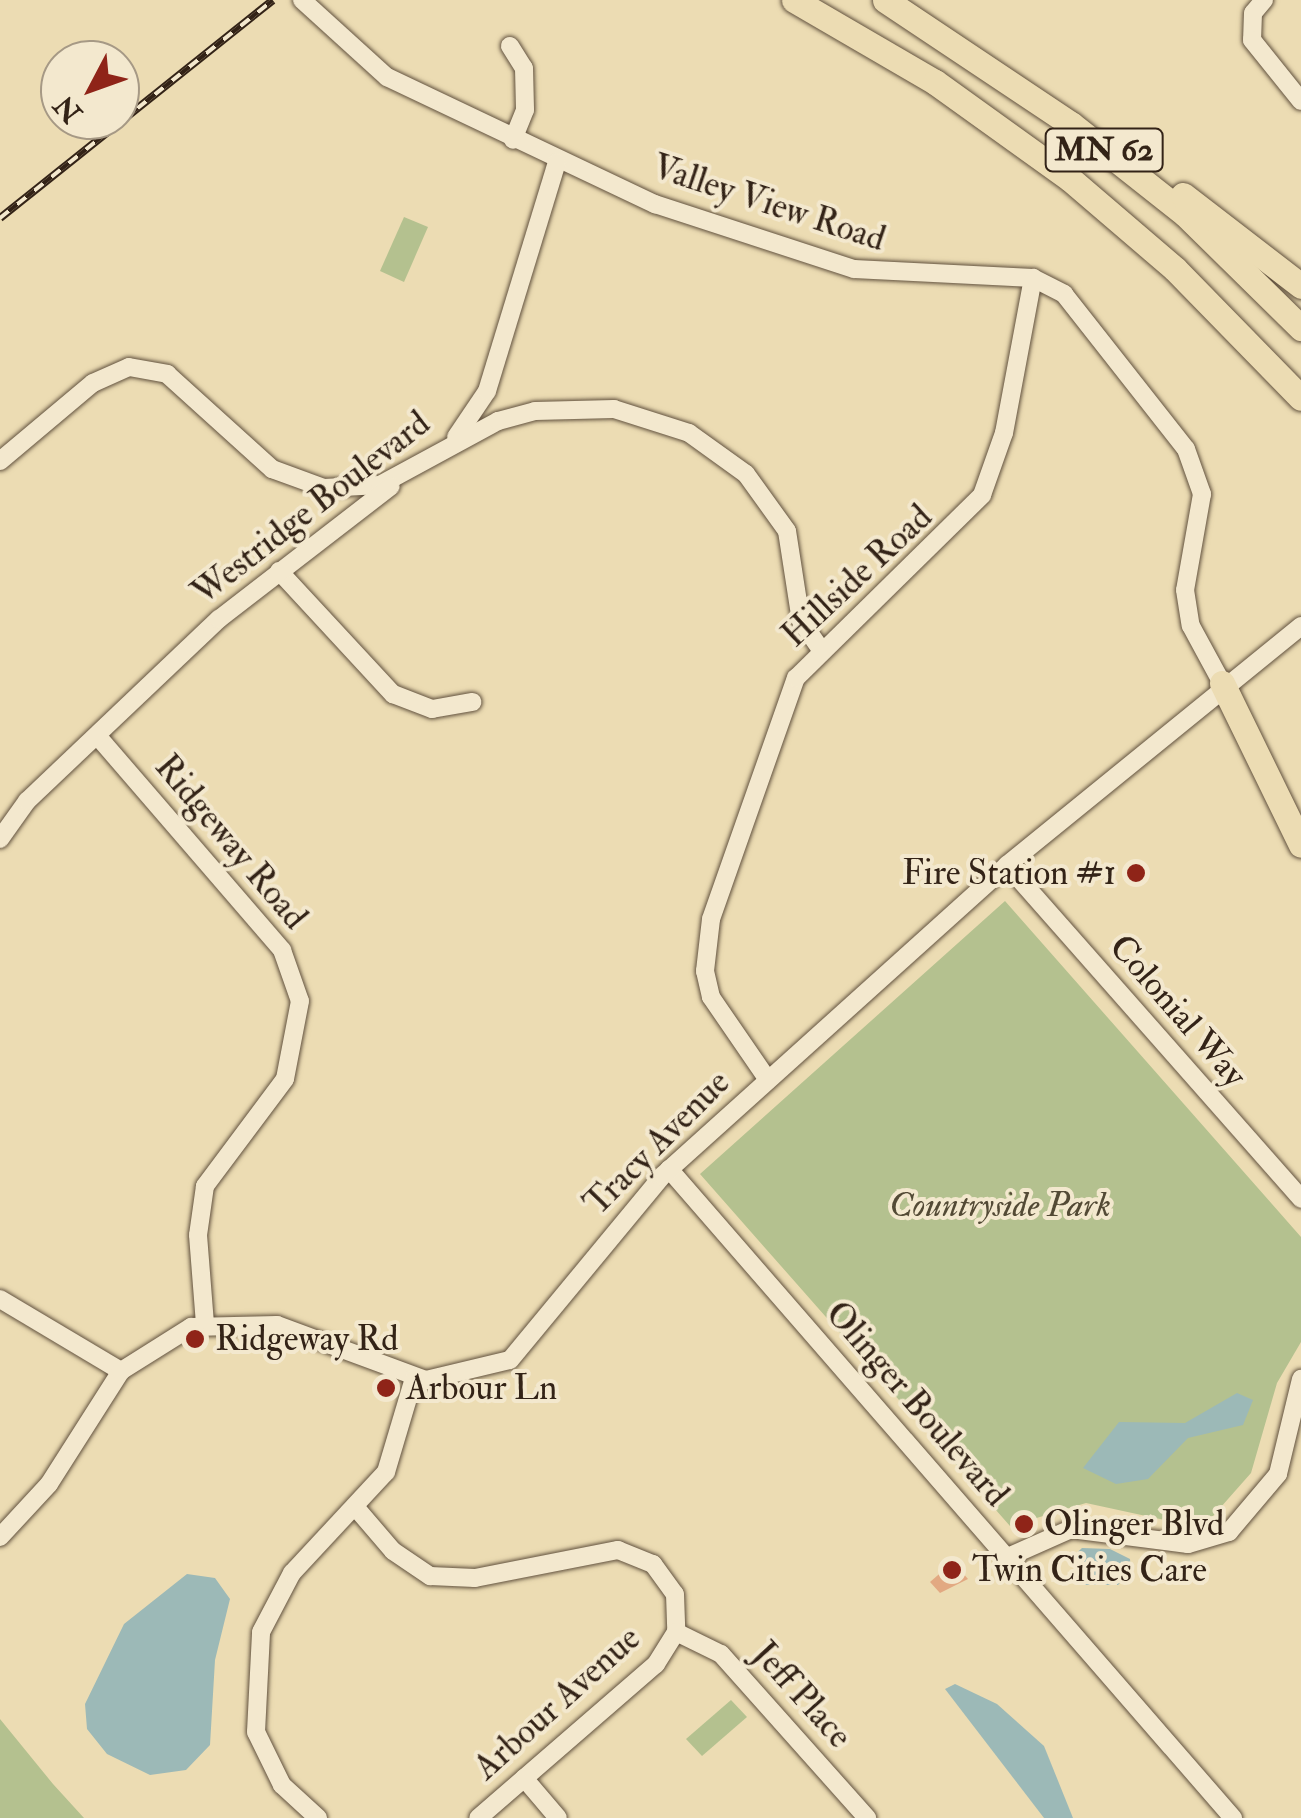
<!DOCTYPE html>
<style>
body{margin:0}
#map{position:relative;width:1301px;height:1818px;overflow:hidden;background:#ecdcb3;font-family:"IM FELL Double Pica",serif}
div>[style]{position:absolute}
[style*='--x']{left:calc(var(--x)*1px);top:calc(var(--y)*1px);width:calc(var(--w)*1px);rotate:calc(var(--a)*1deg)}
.green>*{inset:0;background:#b4c18f}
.water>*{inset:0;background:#9cb9b7}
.building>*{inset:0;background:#e2a982}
.roads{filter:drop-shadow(0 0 2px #61513e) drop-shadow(0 0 2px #61513e)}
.minor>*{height:18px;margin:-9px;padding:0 9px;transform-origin:9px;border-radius:9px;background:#f3e8ce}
.highway>*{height:25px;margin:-12.5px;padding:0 12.5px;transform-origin:12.5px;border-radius:12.5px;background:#ecdcb3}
.rail>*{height:8px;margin-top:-4px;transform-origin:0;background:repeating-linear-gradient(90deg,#f3e8ce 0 11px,#332317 0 22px);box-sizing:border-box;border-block:2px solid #332317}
.dots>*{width:28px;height:28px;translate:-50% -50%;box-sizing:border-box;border:5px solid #f3e8ce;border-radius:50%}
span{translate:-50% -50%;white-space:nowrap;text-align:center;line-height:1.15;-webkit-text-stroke:8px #f3e8ce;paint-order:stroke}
.shield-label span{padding:2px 8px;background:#f3e8ce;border:2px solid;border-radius:8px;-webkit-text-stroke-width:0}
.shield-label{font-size:32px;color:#332317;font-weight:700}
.street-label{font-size:35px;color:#332317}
.poi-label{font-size:35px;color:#332317}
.right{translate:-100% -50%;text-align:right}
.left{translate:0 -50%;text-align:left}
.park-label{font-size:35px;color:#534a35;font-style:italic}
.north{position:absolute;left:40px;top:40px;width:100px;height:100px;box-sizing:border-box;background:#f3e8ce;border:2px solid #a69985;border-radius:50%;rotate:229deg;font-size:28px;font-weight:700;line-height:40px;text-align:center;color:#332317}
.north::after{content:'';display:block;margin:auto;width:35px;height:45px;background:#8f2418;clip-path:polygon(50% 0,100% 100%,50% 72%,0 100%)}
</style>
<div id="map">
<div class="green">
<i style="clip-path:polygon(404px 217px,428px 227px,404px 282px,380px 271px)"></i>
<i style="clip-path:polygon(1005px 901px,1301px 1237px,1301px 1342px,1277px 1383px,1251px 1473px,1213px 1516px,1183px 1524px,1086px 1503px,1010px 1526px,700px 1174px)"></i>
<i style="clip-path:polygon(731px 1700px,747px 1717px,702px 1756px,686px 1739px)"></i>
<i style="clip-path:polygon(0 1719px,53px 1784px,84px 1818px,0 1818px)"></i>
</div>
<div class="water">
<i style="clip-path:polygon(1237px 1393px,1253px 1400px,1243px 1425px,1188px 1438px,1148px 1479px,1116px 1484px,1083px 1468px,1119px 1422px,1185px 1423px)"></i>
<i style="clip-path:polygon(1082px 1548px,1110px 1549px,1130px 1559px,1131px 1571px,1118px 1585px,1084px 1585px,1070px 1559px)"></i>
<i style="clip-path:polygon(187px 1574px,215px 1578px,230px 1599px,215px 1660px,210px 1745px,186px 1770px,150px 1775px,107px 1754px,87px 1729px,85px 1704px,124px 1624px)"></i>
<i style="clip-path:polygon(955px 1684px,997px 1704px,1044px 1746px,1073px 1818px,1044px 1818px,945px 1689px)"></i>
</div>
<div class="building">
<i style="clip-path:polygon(953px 1562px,968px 1579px,940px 1593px,930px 1582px)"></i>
</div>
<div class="roads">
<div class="minor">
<i style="--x:302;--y:0;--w:115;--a:42.2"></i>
<i style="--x:387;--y:77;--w:297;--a:25.4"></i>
<i style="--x:655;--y:204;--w:209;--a:18.1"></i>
<i style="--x:854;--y:269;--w:179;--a:2.9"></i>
<i style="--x:1033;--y:278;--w:35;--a:27"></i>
<i style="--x:1064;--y:294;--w:197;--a:51.8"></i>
<i style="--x:1186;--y:449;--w:48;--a:70.4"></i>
<i style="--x:1202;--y:494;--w:97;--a:100"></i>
<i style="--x:1185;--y:590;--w:36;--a:81"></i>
<i style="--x:1191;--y:626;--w:65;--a:61.5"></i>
<i style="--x:1264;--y:0;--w:17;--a:130"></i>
<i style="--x:1253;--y:13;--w:27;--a:92"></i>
<i style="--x:1252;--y:40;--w:78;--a:51.2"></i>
<i style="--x:510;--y:46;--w:26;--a:58"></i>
<i style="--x:524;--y:68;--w:42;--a:88.6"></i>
<i style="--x:525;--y:110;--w:32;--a:112"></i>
<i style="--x:456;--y:437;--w:55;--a:-56"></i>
<i style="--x:487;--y:391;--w:239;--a:-73"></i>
<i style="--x:0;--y:461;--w:121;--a:-40"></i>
<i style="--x:93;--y:383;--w:39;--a:-24"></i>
<i style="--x:129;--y:367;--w:39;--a:10"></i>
<i style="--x:167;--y:374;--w:142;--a:42.1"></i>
<i style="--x:272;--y:469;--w:55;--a:20.1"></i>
<i style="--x:324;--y:488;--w:56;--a:-3.1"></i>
<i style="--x:380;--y:485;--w:134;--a:-28.5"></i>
<i style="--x:498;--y:421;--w:38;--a:-15"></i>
<i style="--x:535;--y:411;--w:79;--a:-1.5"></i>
<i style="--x:614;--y:409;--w:79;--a:17.7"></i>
<i style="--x:689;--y:433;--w:70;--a:35.7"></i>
<i style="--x:746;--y:474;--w:70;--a:54.3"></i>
<i style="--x:787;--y:531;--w:91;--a:81.2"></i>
<i style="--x:801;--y:621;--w:32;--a:55"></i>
<i style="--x:279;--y:571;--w:168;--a:47.2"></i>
<i style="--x:393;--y:694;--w:42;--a:21"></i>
<i style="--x:432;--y:709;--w:41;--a:-9.9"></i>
<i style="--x:100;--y:739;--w:279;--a:49.2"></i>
<i style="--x:282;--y:950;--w:54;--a:70.6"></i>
<i style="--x:300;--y:1001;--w:79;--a:100.9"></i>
<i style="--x:285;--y:1079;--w:134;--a:126.8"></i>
<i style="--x:205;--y:1186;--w:49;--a:98.1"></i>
<i style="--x:198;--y:1235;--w:88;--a:85.5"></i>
<i style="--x:0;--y:839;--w:47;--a:-54.6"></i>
<i style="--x:27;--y:801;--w:265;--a:-43.5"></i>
<i style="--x:219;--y:619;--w:217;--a:-37.7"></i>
<i style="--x:1007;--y:865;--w:445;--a:48.6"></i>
<i style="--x:768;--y:1080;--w:101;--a:-124.5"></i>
<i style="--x:711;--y:997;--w:27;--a:-103"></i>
<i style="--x:705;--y:971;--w:52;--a:-83.4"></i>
<i style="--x:711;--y:919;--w:256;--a:-70.6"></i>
<i style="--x:796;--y:678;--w:261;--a:-44.5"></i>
<i style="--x:982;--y:495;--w:66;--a:-70.5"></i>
<i style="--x:1004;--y:433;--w:158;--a:-79.4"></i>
<i style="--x:669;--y:1169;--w:860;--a:49.01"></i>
<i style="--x:0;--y:1299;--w:141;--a:30.8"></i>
<i style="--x:357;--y:1509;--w:55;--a:49.4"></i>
<i style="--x:393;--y:1551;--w:45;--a:34"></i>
<i style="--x:430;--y:1576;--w:45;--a:2.5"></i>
<i style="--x:475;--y:1578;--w:146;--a:-11.1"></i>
<i style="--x:618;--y:1550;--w:38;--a:22"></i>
<i style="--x:653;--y:1564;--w:37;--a:54"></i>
<i style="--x:675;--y:1594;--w:38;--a:88"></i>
<i style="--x:676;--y:1632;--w:38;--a:122"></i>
<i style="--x:656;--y:1664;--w:235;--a:139.1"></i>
<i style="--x:0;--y:1537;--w:72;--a:-47.2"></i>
<i style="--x:49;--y:1484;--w:134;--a:-57.5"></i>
<i style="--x:121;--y:1371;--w:83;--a:-32.2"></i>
<i style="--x:191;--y:1327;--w:86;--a:-1.3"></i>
<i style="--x:277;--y:1325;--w:159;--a:20.3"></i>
<i style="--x:426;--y:1380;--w:86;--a:-13.4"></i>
<i style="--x:510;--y:1360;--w:239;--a:-50.4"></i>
<i style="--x:662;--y:1176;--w:464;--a:-42"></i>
<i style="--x:1007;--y:865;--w:379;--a:-39.1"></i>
<i style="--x:1008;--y:1557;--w:69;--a:-24"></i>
<i style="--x:1071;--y:1529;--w:118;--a:7.3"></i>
<i style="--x:1188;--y:1544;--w:43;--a:-16.3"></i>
<i style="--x:1229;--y:1532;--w:76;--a:-49.8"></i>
<i style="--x:1278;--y:1474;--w:98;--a:-76.4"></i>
<i style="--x:676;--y:1632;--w:50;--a:26.1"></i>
<i style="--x:721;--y:1654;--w:220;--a:48.3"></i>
<i style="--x:524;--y:1778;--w:52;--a:49.6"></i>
<i style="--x:318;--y:1818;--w:49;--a:-137.5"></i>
<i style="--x:282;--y:1785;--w:59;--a:-116.1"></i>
<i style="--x:256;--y:1732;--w:100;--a:-87.1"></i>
<i style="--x:261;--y:1632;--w:67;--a:-62.3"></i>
<i style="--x:292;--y:1573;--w:138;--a:-47.1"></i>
<i style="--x:386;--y:1472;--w:98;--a:-73.4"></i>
</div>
<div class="highway">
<i style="--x:794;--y:0;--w:163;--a:30.2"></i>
<i style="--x:935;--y:82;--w:166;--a:35.7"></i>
<i style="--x:1070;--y:179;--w:138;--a:40.6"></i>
<i style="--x:1175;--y:269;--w:180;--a:45.7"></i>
<i style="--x:885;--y:0;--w:224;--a:33.7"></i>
<i style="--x:1071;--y:124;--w:145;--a:38.3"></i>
<i style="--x:1185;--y:214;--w:163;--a:44.5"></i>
<i style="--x:1183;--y:195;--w:149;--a:37.6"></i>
<i style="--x:1222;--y:683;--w:180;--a:64"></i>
</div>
</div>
<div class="rail">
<i style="--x:0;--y:218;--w:349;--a:-38.6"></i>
</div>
<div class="dots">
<i style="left:1136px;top:873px;background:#8f2418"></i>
<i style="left:195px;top:1339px;background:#8f2418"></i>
<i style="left:386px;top:1388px;background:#8f2418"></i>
<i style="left:1024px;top:1524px;background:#8f2418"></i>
<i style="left:952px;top:1570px;background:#8f2418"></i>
</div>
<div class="shield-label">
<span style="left:1104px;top:150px">MN 62</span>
</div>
<div class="street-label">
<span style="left:769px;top:203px;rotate:18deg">Valley View Road</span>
<span style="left:311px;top:508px;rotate:-38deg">Westridge Boulevard</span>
<span style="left:857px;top:576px;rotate:-43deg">Hillside Road</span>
<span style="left:231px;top:842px;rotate:50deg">Ridgeway Road</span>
<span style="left:1178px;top:1011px;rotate:49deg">Colonial Way</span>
<span style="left:657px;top:1143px;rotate:-45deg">Tracy Avenue</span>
<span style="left:917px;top:1404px;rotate:49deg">Olinger Boulevard</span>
<span style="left:802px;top:1695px;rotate:48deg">Jeff Place</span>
<span style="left:557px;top:1703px;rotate:-42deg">Arbour Avenue</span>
</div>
<div class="poi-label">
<span class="right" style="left:1116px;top:873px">Fire Station #1</span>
<span class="left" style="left:215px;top:1339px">Ridgeway Rd</span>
<span class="left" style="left:406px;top:1388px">Arbour Ln</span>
<span class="left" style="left:1044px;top:1524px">Olinger Blvd</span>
<span class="left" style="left:972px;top:1570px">Twin Cities Care</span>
</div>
<div class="park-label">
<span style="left:1000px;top:1205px">Countryside Park</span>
</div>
<div class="north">N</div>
</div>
